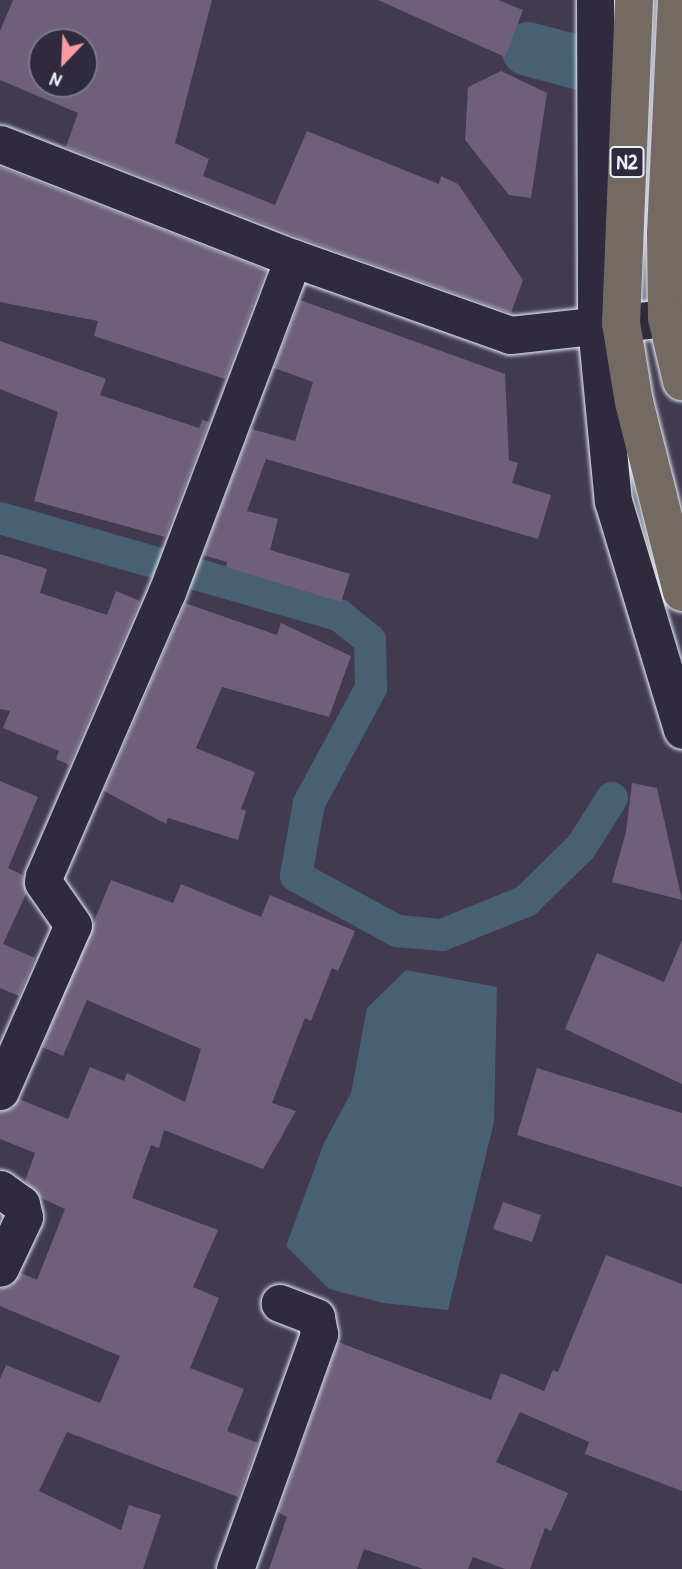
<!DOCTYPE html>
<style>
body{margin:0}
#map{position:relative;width:682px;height:1569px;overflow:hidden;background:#423a50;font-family:"Patrick Hand",sans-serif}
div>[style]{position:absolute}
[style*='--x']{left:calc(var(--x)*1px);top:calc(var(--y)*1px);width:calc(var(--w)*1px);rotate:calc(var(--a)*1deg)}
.water>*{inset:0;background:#486172}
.canal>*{height:32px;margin:-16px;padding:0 16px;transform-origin:16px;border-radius:16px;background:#486172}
.river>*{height:54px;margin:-27px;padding:0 27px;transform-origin:27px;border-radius:27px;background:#486172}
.building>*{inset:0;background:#6f5f7b}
.roads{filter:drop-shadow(0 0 2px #e8f1f8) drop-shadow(0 0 2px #e8f1f8)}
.minor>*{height:37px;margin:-18.5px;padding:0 18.5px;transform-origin:18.5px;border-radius:18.5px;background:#2f2a3d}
.highway>*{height:38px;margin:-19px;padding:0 19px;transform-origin:19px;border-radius:19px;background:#756964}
span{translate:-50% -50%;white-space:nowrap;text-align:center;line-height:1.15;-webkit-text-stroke:5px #2f2a3d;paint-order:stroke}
.shield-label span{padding:2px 5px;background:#2f2a3d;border:2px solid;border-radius:5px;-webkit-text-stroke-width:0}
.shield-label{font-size:21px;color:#e8f1f8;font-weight:700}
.north{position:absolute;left:28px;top:28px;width:70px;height:70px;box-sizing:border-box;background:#2f2a3d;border:2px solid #797a88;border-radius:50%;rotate:203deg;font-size:19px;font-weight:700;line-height:28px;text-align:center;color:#e8f1f8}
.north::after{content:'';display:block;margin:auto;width:24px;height:32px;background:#ff9aa2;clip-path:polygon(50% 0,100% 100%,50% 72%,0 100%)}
</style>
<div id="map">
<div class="water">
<i style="clip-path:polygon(406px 970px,497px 987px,494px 1122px,448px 1310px,383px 1303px,329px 1289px,286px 1246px,324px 1143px,351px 1093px,367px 1008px)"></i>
</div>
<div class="canal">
<i style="--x:0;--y:518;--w:353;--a:16"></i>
<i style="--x:339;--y:615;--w:40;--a:39"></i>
<i style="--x:370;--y:640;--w:48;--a:88.8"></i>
<i style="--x:371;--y:688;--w:131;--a:118.3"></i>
<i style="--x:309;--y:803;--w:74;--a:100.1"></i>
<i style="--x:296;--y:876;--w:115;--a:28.6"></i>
<i style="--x:397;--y:931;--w:45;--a:5.1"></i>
<i style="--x:442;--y:935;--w:91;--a:-22"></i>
<i style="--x:526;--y:901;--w:77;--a:-44.5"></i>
<i style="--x:581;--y:847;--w:58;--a:-57.7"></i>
</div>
<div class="river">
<i style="--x:528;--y:49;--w:51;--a:14.9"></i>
</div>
<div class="building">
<i style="clip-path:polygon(evenodd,13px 0,212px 0,175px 143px,209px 159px,203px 176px,275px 205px,307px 131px,439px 184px,441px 176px,458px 184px,523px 280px,511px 313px,300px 238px,66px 147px,78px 113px,0 80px,0 31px,13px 0,42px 42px,84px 42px,84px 84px,42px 84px,42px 42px)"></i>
<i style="clip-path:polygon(378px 0,498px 0,523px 10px,505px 57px)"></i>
<i style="clip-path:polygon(501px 71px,547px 93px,531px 198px,509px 195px,465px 140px,468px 87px)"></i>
<i style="clip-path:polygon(0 167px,266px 270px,225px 379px,94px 336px,98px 321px,0 302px)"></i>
<i style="clip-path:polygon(300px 300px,505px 374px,509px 460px,518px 463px,512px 483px,551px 495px,538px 539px,266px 459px,247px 511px,278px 519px,270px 550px,350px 574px,341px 602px,226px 567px,227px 562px,203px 555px,251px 429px,295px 441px,313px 382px,274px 368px)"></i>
<i style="clip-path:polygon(0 341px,106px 379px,100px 395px,199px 428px,202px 420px,209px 422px,165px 537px,34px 501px,58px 412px,0 389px)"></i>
<i style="clip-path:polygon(0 554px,47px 569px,40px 593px,107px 615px,116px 591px,140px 601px,69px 765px,56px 759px,59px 751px,3px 728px,10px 711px,0 709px)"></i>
<i style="clip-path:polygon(185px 603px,277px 635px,281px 623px,351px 656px,329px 717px,222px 687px,196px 748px,255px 772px,241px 809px,246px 811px,238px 840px,168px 818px,166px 824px,104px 791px)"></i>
<i style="clip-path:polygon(0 781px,38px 797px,8px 868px,23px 875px,26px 894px,3px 944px,35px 958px,19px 996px,0 988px)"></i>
<i style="clip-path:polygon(632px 783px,657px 788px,682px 900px,612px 882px,626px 832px)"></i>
<i style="clip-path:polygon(111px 880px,173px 903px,181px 884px,261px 917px,270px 895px,355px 931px,338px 971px,332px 968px,311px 1021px,305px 1018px,272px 1103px,296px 1111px,263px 1169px,164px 1130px,159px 1148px,151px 1145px,132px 1198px,218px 1230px,193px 1287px,219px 1298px,190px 1368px,244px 1389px,227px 1431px,258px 1443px,238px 1497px,67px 1432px,39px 1491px,121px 1530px,129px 1505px,161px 1515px,143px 1569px,0 1569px,0 1379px,6px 1365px,100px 1403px,120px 1356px,0 1306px,0 1289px,12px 1285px,21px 1273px,37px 1280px,65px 1209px,41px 1198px,25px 1181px,35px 1153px,0 1139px,0 1112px,12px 1108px,19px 1099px,68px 1119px,90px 1067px,124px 1081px,127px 1073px,185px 1102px,201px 1049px,87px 1000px,63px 1056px,42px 1047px)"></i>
<i style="clip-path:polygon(682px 940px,682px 1084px,565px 1029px,597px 953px,664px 982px)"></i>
<i style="clip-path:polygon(537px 1068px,682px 1113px,682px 1187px,517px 1135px)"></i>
<i style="clip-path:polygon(503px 1202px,541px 1215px,532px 1242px,493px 1229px)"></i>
<i style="clip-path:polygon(606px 1255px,682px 1284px,682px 1491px,585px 1454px,589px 1442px,520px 1412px,496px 1462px,568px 1493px,551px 1531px,545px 1528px,530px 1569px,505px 1569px,473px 1557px,468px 1569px,423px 1569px,364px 1549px,357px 1569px,269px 1569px,287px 1517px,278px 1512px,338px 1342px,491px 1400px,501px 1373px,544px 1391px,553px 1370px,558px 1372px)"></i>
</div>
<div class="roads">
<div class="minor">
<i style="--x:595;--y:0;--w:326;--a:89.8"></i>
<i style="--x:596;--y:326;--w:176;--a:84.5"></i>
<i style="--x:613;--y:501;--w:239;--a:73.2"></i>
<i style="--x:0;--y:144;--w:314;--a:21.3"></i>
<i style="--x:293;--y:258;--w:230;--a:19.5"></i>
<i style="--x:510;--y:335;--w:158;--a:-6.2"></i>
<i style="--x:0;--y:1091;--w:181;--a:-66.3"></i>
<i style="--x:73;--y:925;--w:52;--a:-124.9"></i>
<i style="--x:43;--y:882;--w:6;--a:-81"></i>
<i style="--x:44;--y:876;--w:309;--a:-66.6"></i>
<i style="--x:167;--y:592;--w:357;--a:-69.3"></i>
<i style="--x:0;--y:1189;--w:26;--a:36"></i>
<i style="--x:21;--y:1204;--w:13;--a:77"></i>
<i style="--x:24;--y:1217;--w:56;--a:115.2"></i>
<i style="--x:235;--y:1569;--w:250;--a:-70.3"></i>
<i style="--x:319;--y:1334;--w:17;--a:-100"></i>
<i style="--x:316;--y:1317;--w:39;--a:-159"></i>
</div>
<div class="highway">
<i style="--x:634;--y:0;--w:323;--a:92.3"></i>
<i style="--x:621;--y:323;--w:80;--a:80.7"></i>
<i style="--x:634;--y:402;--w:196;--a:75.8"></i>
<i style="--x:677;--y:0;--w:233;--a:92.7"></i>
<i style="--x:666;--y:233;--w:85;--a:89.3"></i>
<i style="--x:667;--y:318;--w:65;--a:76.6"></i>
</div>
</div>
<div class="shield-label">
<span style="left:627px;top:162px">N2</span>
</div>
<div class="north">N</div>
</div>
